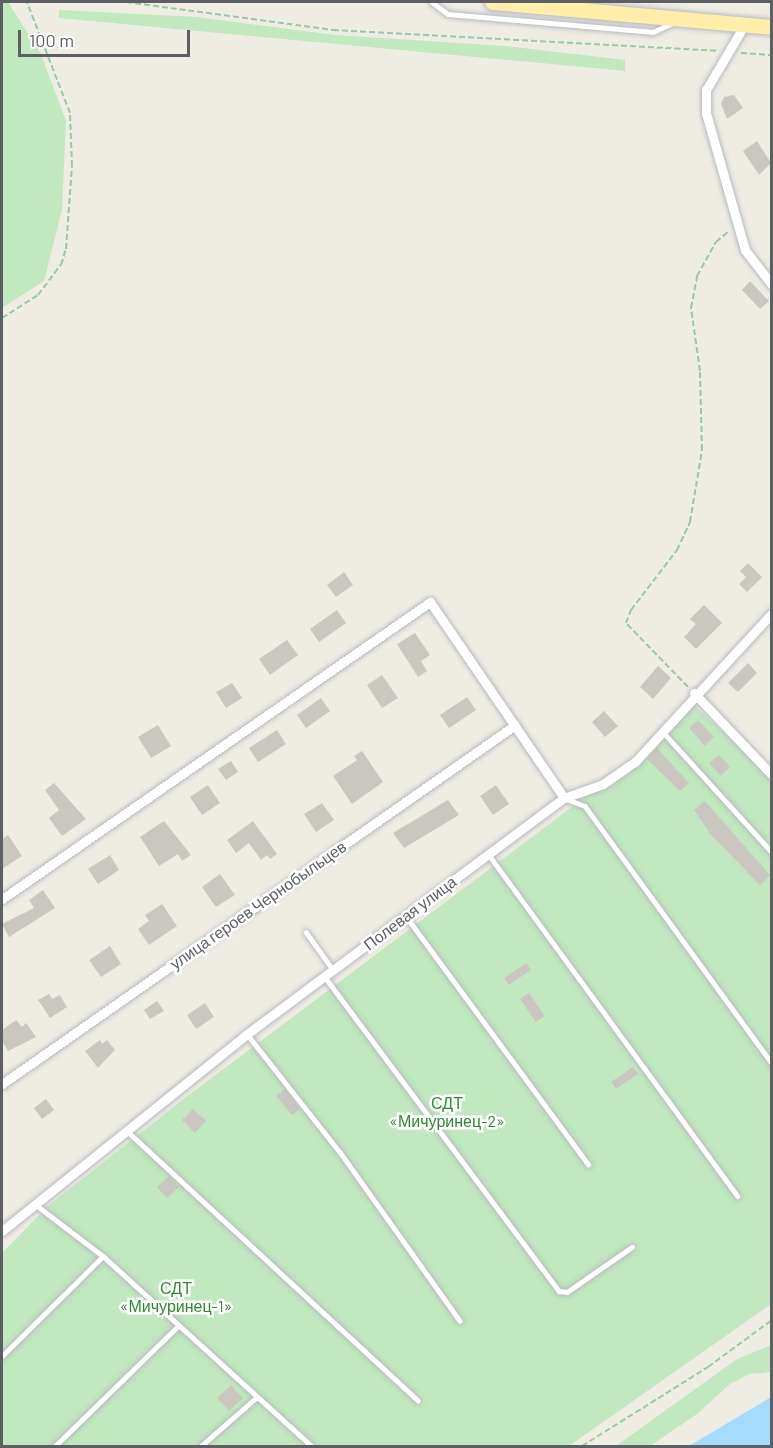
<!DOCTYPE html>
<meta charset="utf-8">
<style>
body{margin:0}
#map{position:relative;width:773px;height:1448px;overflow:hidden;background:#efece4;font-family:Barlow,sans-serif}
div>[style]{position:absolute}
[style*='--x']{left:calc(var(--x)*1px);top:calc(var(--y)*1px);width:calc(var(--w)*1px);rotate:calc(var(--a)*1deg)}
.green>*{inset:0;background:#c1e8bf}
.water>*{inset:0;background:#a4dbff}
.building>*{inset:0;background:#cac7c1}
.path>*{height:2px;margin-top:-1px;transform-origin:0;background:repeating-linear-gradient(90deg,#97c9a4 0 6px,transparent 0 9px)}
.roads{filter:drop-shadow(0 0 2px #b6babf) drop-shadow(0 0 2px #b6babf)}
.lane>*{height:4.5px;margin:-2.25px;padding:0 2.25px;transform-origin:2.25px;border-radius:2.25px;background:#fff}
.street>*{height:9px;margin:-4.5px;padding:0 4.5px;transform-origin:4.5px;border-radius:4.5px;background:#fff}
.primary>*{height:15px;margin:-7.5px;padding:0 7.5px;transform-origin:7.5px;border-radius:7.5px;background:#ffeea9}
span{translate:-50% -50%;white-space:nowrap;text-align:center;line-height:1.15;-webkit-text-stroke:5px #fff;paint-order:stroke}
.street-label{font-size:16px;color:#5c6065}
.park-label{font-size:16px;color:#318731}
.frame{position:absolute;inset:0;border:3px solid #5c6065;pointer-events:none}
.scale{position:absolute;left:18px;top:30px;width:172px;height:27px;box-sizing:border-box;border:3px solid #5c6065;border-top:0;padding-left:8px;font-size:18px;line-height:21px;white-space:nowrap;color:#5c6065;-webkit-text-stroke:4px #fff;paint-order:stroke}
</style>
<div id="map">
<div class="green">
<i style="clip-path:polygon(2px 2px,8px 2px,41px 54px,66px 121px,62px 210px,44px 281px,2px 308px)"></i>
<i style="clip-path:polygon(59px 10px,197px 17px,335px 35px,505px 46px,625px 60px,625px 71px,59px 18px)"></i>
<i style="clip-path:polygon(694px 705px,771px 778px,771px 1304px,569px 1446px,2px 1446px,2px 1253px,48px 1206px,185px 1098px,589px 794px,627px 775px)"></i>
<i style="clip-path:polygon(771px 1345px,771px 1372px,750px 1374px,730px 1384px,697px 1414px,650px 1446px,616px 1446px,737px 1359px)"></i>
</div>
<div class="water">
<i style="clip-path:polygon(771px 1397px,771px 1446px,689px 1446px)"></i>
</div>
<div class="building">
<i style="clip-path:polygon(734px 95px,743px 108px,727px 119px,721px 104px,724px 97px)"></i>
<i style="clip-path:polygon(757px 141px,771px 163px,759px 175px,743px 151px)"></i>
<i style="clip-path:polygon(750px 281px,769px 301px,760px 309px,742px 290px)"></i>
<i style="clip-path:polygon(748px 563px,762px 577px,747px 592px,739px 584px,746px 577px,740px 571px)"></i>
<i style="clip-path:polygon(344px 572px,353px 585px,336px 597px,327px 585px)"></i>
<i style="clip-path:polygon(704px 605px,722px 623px,696px 649px,684px 637px,696px 624px,690px 619px)"></i>
<i style="clip-path:polygon(337px 610px,346px 623px,319px 642px,310px 629px)"></i>
<i style="clip-path:polygon(415px 633px,430px 655px,421px 661px,427px 671px,418px 677px,397px 644px)"></i>
<i style="clip-path:polygon(287px 640px,298px 655px,270px 675px,259px 659px)"></i>
<i style="clip-path:polygon(748px 663px,757px 673px,738px 692px,728px 683px)"></i>
<i style="clip-path:polygon(658px 666px,671px 678px,653px 699px,640px 687px)"></i>
<i style="clip-path:polygon(382px 675px,398px 698px,382px 708px,367px 685px)"></i>
<i style="clip-path:polygon(232px 683px,242px 698px,226px 708px,216px 692px)"></i>
<i style="clip-path:polygon(467px 697px,476px 710px,449px 728px,440px 715px)"></i>
<i style="clip-path:polygon(321px 698px,330px 711px,306px 728px,297px 715px)"></i>
<i style="clip-path:polygon(604px 711px,618px 726px,605px 737px,592px 722px)"></i>
<i style="clip-path:polygon(698px 720px,714px 737px,705px 746px,689px 728px)"></i>
<i style="clip-path:polygon(158px 725px,171px 746px,151px 758px,138px 737px)"></i>
<i style="clip-path:polygon(277px 730px,286px 744px,258px 762px,249px 748px)"></i>
<i style="clip-path:polygon(657px 748px,689px 783px,680px 791px,647px 759px)"></i>
<i style="clip-path:polygon(362px 751px,383px 782px,352px 804px,333px 776px,357px 760px,354px 756px)"></i>
<i style="clip-path:polygon(719px 755px,730px 767px,721px 776px,709px 763px)"></i>
<i style="clip-path:polygon(231px 761px,238px 772px,226px 780px,218px 769px)"></i>
<i style="clip-path:polygon(54px 783px,86px 819px,62px 836px,49px 818px,59px 810px,45px 790px)"></i>
<i style="clip-path:polygon(208px 785px,220px 803px,202px 815px,190px 797px)"></i>
<i style="clip-path:polygon(496px 785px,509px 804px,493px 815px,480px 796px)"></i>
<i style="clip-path:polygon(448px 800px,459px 815px,404px 848px,393px 833px)"></i>
<i style="clip-path:polygon(705px 801px,770px 875px,760px 885px,711px 835px,694px 810px)"></i>
<i style="clip-path:polygon(322px 803px,334px 820px,316px 832px,304px 814px)"></i>
<i style="clip-path:polygon(164px 821px,191px 855px,182px 861px,178px 854px,159px 866px,140px 837px)"></i>
<i style="clip-path:polygon(253px 821px,277px 854px,270px 859px,267px 855px,261px 860px,249px 843px,236px 853px,227px 840px)"></i>
<i style="clip-path:polygon(8px 835px,22px 856px,2px 869px,2px 839px)"></i>
<i style="clip-path:polygon(110px 855px,119px 870px,98px 884px,88px 869px)"></i>
<i style="clip-path:polygon(220px 874px,235px 895px,216px 907px,202px 887px)"></i>
<i style="clip-path:polygon(43px 890px,55px 908px,9px 937px,2px 924px,34px 908px,29px 900px)"></i>
<i style="clip-path:polygon(162px 904px,177px 926px,149px 945px,138px 929px,149px 921px,145px 915px)"></i>
<i style="clip-path:polygon(110px 946px,121px 964px,101px 977px,89px 960px)"></i>
<i style="clip-path:polygon(526px 963px,531px 970px,509px 985px,504px 978px)"></i>
<i style="clip-path:polygon(529px 993px,545px 1016px,536px 1022px,520px 999px)"></i>
<i style="clip-path:polygon(49px 994px,52px 999px,60px 995px,67px 1007px,50px 1018px,38px 1000px)"></i>
<i style="clip-path:polygon(157px 1001px,164px 1011px,150px 1019px,144px 1010px)"></i>
<i style="clip-path:polygon(205px 1003px,214px 1017px,196px 1029px,187px 1015px)"></i>
<i style="clip-path:polygon(16px 1020px,22px 1027px,26px 1023px,36px 1037px,8px 1051px,2px 1041px,2px 1030px)"></i>
<i style="clip-path:polygon(100px 1040px,102px 1044px,107px 1040px,115px 1050px,98px 1068px,85px 1051px)"></i>
<i style="clip-path:polygon(633px 1067px,638px 1074px,616px 1089px,611px 1082px)"></i>
<i style="clip-path:polygon(285px 1089px,300px 1109px,292px 1115px,276px 1096px)"></i>
<i style="clip-path:polygon(46px 1099px,54px 1110px,42px 1119px,34px 1108px)"></i>
<i style="clip-path:polygon(193px 1109px,206px 1121px,195px 1133px,182px 1120px)"></i>
<i style="clip-path:polygon(169px 1176px,179px 1187px,167px 1198px,157px 1187px)"></i>
<i style="clip-path:polygon(231px 1385px,243px 1398px,229px 1411px,217px 1398px)"></i>
</div>
<div class="path">
<i style="--x:126;--y:2;--w:209;--a:7.7"></i>
<i style="--x:333;--y:30;--w:385;--a:3.1"></i>
<i style="--x:741;--y:53;--w:31;--a:4"></i>
<i style="--x:2;--y:318;--w:43;--a:-32.6"></i>
<i style="--x:38;--y:295;--w:38;--a:-53"></i>
<i style="--x:61;--y:265;--w:17;--a:-73"></i>
<i style="--x:66;--y:249;--w:83;--a:-85.9"></i>
<i style="--x:72;--y:166;--w:53;--a:-92.2"></i>
<i style="--x:70;--y:113;--w:119;--a:-111.2"></i>
<i style="--x:688;--y:687;--w:89;--a:-134.1"></i>
<i style="--x:626;--y:623;--w:14;--a:-69"></i>
<i style="--x:631;--y:610;--w:76;--a:-52.5"></i>
<i style="--x:677;--y:550;--w:31;--a:-65"></i>
<i style="--x:690;--y:522;--w:73;--a:-80.5"></i>
<i style="--x:702;--y:450;--w:79;--a:-91.5"></i>
<i style="--x:700;--y:371;--w:64;--a:-98.1"></i>
<i style="--x:691;--y:308;--w:33;--a:-79"></i>
<i style="--x:697;--y:276;--w:39;--a:-61"></i>
<i style="--x:716;--y:242;--w:17;--a:-40"></i>
<i style="--x:582;--y:1446;--w:149;--a:-32.1"></i>
<i style="--x:708;--y:1367;--w:79;--a:-36.3"></i>
</div>
<div class="roads">
<div class="lane">
<i style="--x:432;--y:2;--w:20;--a:37"></i>
<i style="--x:448;--y:14;--w:206;--a:5"></i>
<i style="--x:653;--y:32;--w:21;--a:-25"></i>
<i style="--x:663;--y:732;--w:162;--a:47.8"></i>
<i style="--x:566;--y:799;--w:20;--a:20"></i>
<i style="--x:585;--y:806;--w:318;--a:54"></i>
<i style="--x:489;--y:855;--w:422;--a:53.9"></i>
<i style="--x:406;--y:916;--w:308;--a:53.7"></i>
<i style="--x:306;--y:932;--w:48;--a:54.3"></i>
<i style="--x:325;--y:977;--w:392;--a:53.3"></i>
<i style="--x:559;--y:1291;--w:8;--a:7"></i>
<i style="--x:567;--y:1292;--w:79;--a:-34.7"></i>
<i style="--x:247;--y:1034;--w:150;--a:51.8"></i>
<i style="--x:340;--y:1152;--w:207;--a:54.6"></i>
<i style="--x:126;--y:1130;--w:398;--a:42.8"></i>
<i style="--x:36;--y:1205;--w:84;--a:37.3"></i>
<i style="--x:103;--y:1256;--w:282;--a:42.3"></i>
<i style="--x:2;--y:1356;--w:142;--a:-44.7"></i>
<i style="--x:55;--y:1446;--w:172;--a:-44.3"></i>
<i style="--x:201;--y:1446;--w:74;--a:-41.2"></i>
</div>
<div class="street">
<i style="--x:745;--y:24;--w:77;--a:120.6"></i>
<i style="--x:706;--y:90;--w:23;--a:90"></i>
<i style="--x:706;--y:113;--w:142;--a:74.1"></i>
<i style="--x:745;--y:250;--w:44;--a:52.4"></i>
<i style="--x:694;--y:693;--w:113;--a:46.4"></i>
<i style="--x:2;--y:899;--w:521;--a:-34.76"></i>
<i style="--x:430;--y:602;--w:237;--a:55.6"></i>
<i style="--x:2;--y:1084;--w:626;--a:-34.98"></i>
<i style="--x:2;--y:1231;--w:314;--a:-38.8"></i>
<i style="--x:247;--y:1034;--w:395;--a:-36.7"></i>
<i style="--x:564;--y:798;--w:41;--a:-19.7"></i>
<i style="--x:603;--y:784;--w:39;--a:-35"></i>
<i style="--x:635;--y:762;--w:202;--a:-47.4"></i>
</div>
<div class="primary">
<i style="--x:492;--y:2;--w:281;--a:5.1"></i>
</div>
</div>
<div class="street-label">
<span style="left:258px;top:905px;rotate:-35deg">улица героев Чернобыльцев</span>
<span style="left:410px;top:913px;rotate:-37deg">Полевая улица</span>
</div>
<div class="park-label">
<span style="left:447px;top:1112px">СДТ<br>«Мичуринец-2»</span>
<span style="left:176px;top:1297px">СДТ<br>«Мичуринец-1»</span>
</div>
<div class="frame"></div>
<div class="scale">100 m</div>
</div>
